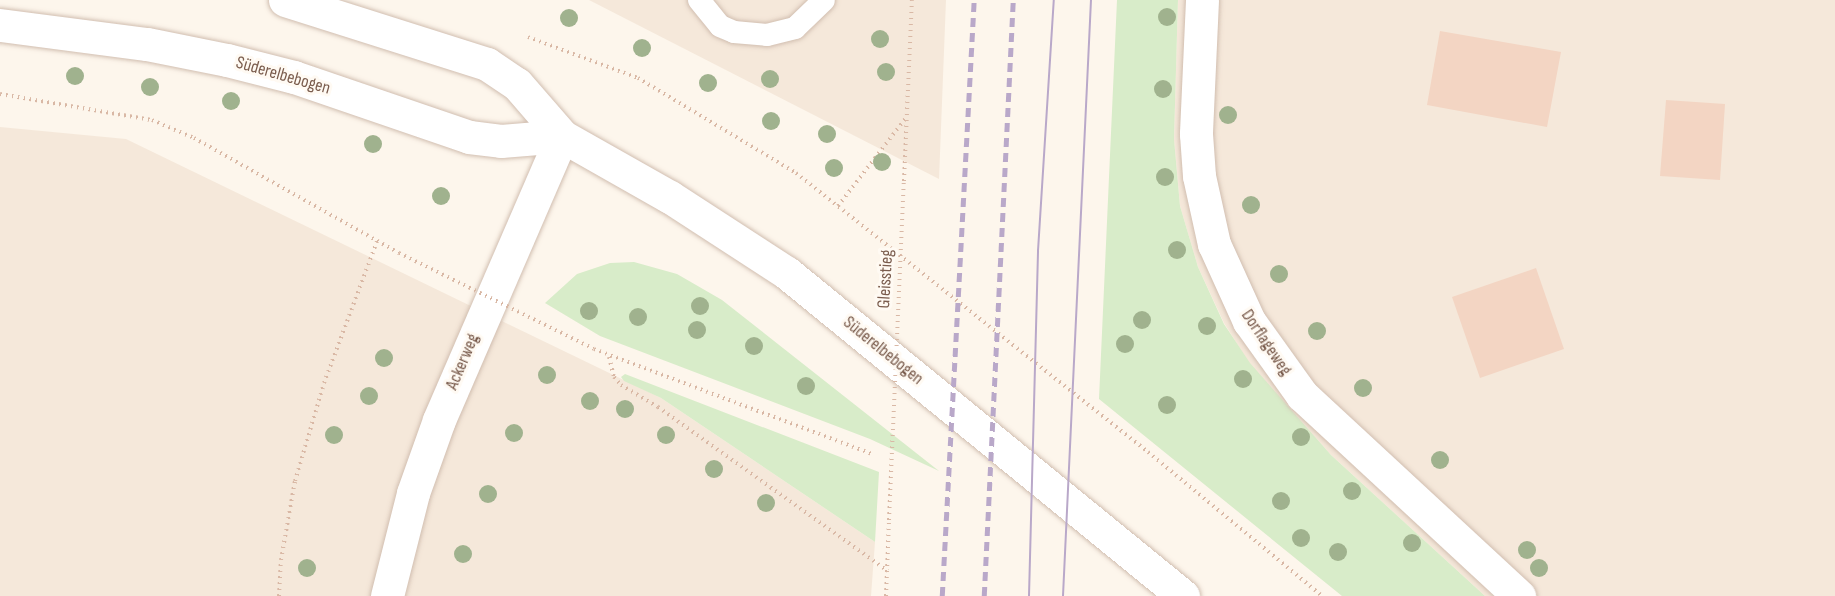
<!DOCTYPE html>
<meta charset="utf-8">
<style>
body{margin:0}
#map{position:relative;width:1835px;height:596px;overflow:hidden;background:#fdf6ec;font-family:"Sofia Sans Condensed",sans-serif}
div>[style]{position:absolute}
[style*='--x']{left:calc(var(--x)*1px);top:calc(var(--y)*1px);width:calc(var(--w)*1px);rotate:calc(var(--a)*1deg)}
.residential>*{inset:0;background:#f5e8da}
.green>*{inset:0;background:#d8ecc9}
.building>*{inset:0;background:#f3d5c3}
.path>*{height:4px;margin-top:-2px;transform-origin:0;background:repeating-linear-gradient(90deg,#d9b8a5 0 1.5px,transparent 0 6px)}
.roads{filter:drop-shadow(0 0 2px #d1beb0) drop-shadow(0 0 2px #d1beb0)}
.lane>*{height:22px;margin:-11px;padding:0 11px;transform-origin:11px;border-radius:11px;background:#fff}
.street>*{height:33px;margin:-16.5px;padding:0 16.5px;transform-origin:16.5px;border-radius:16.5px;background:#fff}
.secondary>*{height:33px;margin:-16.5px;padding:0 16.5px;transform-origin:16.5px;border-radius:16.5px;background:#fff}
.tram>*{height:1.5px;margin:-0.75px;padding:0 0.75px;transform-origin:0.75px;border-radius:0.75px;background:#b9a8c9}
.rail>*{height:4.5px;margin-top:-2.25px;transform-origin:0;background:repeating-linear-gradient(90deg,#b9a8c9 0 9px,transparent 0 15px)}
.path-bridge>*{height:4px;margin-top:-2px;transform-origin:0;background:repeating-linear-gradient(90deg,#d9b8a5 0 1.5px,transparent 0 6px)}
.trees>*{width:18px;height:18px;margin:-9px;border-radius:50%;background:#a0b28e}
span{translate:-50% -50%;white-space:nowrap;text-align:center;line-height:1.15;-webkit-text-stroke:6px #fffaf3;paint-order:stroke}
.street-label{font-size:18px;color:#7a5c4d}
</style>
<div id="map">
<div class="residential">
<i style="clip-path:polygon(589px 0,946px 0,939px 179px)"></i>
<i style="clip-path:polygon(1178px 0,1835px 0,1835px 596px,1485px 596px,1331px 455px,1249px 363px,1224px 323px,1198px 267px,1180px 206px,1174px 139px)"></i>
<i style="clip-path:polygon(0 127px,126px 139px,661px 398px,875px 542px,871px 596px,0 596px)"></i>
</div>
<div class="green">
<i style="clip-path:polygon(1117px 0,1178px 0,1174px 139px,1180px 206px,1198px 267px,1224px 324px,1250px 363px,1331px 455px,1485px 596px,1342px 596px,1099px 399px)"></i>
<i style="clip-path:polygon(634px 262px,677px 274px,722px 300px,939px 471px,870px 439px,600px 336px,545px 303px,577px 274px,610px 263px)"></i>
<i style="clip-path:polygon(625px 374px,879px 472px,875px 542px,661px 398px,624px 381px,621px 377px)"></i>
</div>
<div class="building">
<i style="clip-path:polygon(1440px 31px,1561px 52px,1547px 127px,1427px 105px)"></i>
<i style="clip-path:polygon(1666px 100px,1725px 104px,1720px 180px,1660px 176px)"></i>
<i style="clip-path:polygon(1536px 268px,1564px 349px,1480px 378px,1452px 297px)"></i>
</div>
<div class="path">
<i style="--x:528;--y:37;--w:117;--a:20.4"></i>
<i style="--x:638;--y:78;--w:184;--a:31"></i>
<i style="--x:796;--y:173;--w:449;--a:38.4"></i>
<i style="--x:1148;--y:452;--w:226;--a:39.6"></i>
<i style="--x:0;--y:94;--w:154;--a:9.7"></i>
<i style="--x:152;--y:120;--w:46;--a:23.2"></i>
<i style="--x:194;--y:138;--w:235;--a:29.3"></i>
<i style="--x:904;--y:181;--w:181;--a:-87.5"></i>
<i style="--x:838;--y:206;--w:110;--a:-52.4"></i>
<i style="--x:594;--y:349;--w:297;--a:20.7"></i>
<i style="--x:609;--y:357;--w:21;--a:76"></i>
<i style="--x:614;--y:377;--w:11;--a:49"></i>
<i style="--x:621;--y:385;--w:43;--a:30.7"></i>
<i style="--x:658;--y:407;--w:282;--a:35.5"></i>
<i style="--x:279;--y:596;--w:36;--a:-87"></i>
<i style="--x:281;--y:560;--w:80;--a:-80"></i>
<i style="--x:295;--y:481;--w:102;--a:-73.5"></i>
<i style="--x:324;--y:383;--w:152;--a:-69.5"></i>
<i style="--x:886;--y:596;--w:76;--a:-87.7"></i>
</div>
<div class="roads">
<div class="lane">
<i style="--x:699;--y:0;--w:33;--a:51"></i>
<i style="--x:720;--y:26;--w:15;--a:23"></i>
<i style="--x:734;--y:32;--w:33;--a:5"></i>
<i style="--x:767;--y:35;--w:29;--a:-14"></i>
<i style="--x:795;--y:28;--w:40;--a:-44"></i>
</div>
<div class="street">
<i style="--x:1202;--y:0;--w:134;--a:92.6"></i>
<i style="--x:1196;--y:134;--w:42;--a:85.9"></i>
<i style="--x:1199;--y:176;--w:70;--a:77.6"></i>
<i style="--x:1214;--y:244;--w:85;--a:65.6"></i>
<i style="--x:1249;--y:321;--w:91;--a:54.4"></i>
<i style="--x:1302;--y:395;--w:296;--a:42.8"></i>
<i style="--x:387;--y:596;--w:106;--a:-75.8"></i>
<i style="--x:413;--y:493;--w:77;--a:-70.4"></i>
<i style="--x:439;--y:420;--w:309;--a:-66.6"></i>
</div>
<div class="secondary">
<i style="--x:285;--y:0;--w:212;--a:17.6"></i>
<i style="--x:487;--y:64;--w:36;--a:34"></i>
<i style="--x:517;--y:84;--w:69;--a:49.1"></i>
<i style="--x:562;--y:136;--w:124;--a:29.5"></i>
<i style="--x:670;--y:197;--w:140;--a:33"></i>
<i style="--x:787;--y:273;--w:511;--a:39.2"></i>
<i style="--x:0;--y:25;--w:148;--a:7.4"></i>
<i style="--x:147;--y:44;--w:82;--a:11.3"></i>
<i style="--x:227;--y:60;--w:69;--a:14.2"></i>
<i style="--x:294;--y:77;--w:185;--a:18.9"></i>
<i style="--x:469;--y:137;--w:32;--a:7"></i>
<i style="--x:501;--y:141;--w:61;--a:-4.7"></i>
</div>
</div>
<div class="tram">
<i style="--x:1029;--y:596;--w:345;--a:-88.5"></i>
<i style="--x:1038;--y:251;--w:252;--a:-86.4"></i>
<i style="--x:1063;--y:596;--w:597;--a:-87.31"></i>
</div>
<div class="rail">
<i style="--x:942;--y:596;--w:597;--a:-86.93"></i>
<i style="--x:984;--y:596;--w:597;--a:-87.21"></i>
</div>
<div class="path-bridge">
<i style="--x:399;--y:253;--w:217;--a:26.2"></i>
<i style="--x:889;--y:520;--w:339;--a:-87.5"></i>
</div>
<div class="trees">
<i style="left:1167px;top:17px"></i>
<i style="left:569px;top:18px"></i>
<i style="left:880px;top:39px"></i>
<i style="left:642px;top:48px"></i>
<i style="left:886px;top:72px"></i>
<i style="left:75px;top:76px"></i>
<i style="left:770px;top:79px"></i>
<i style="left:708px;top:83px"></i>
<i style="left:150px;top:87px"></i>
<i style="left:1163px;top:89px"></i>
<i style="left:231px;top:101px"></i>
<i style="left:1228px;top:115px"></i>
<i style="left:771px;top:121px"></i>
<i style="left:827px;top:134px"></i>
<i style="left:373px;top:144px"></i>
<i style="left:882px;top:162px"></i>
<i style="left:834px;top:168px"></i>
<i style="left:1165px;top:177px"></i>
<i style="left:441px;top:196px"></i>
<i style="left:1251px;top:205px"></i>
<i style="left:1177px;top:250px"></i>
<i style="left:1279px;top:274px"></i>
<i style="left:700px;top:306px"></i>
<i style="left:589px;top:311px"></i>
<i style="left:638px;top:317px"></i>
<i style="left:1142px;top:320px"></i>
<i style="left:1207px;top:326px"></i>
<i style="left:697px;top:330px"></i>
<i style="left:1317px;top:331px"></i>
<i style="left:1125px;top:344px"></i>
<i style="left:754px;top:346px"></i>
<i style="left:384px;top:358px"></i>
<i style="left:547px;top:375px"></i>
<i style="left:1243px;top:379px"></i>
<i style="left:806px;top:386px"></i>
<i style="left:1363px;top:388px"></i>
<i style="left:369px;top:396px"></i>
<i style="left:590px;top:401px"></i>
<i style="left:1167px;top:405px"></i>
<i style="left:625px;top:409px"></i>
<i style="left:514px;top:433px"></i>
<i style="left:334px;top:435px"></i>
<i style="left:666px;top:435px"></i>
<i style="left:1301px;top:437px"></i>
<i style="left:1440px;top:460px"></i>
<i style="left:714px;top:469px"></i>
<i style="left:1352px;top:491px"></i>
<i style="left:488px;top:494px"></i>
<i style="left:1281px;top:501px"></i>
<i style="left:766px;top:503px"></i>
<i style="left:1301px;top:538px"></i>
<i style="left:1412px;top:543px"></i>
<i style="left:1527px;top:550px"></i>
<i style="left:1338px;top:552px"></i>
<i style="left:463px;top:554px"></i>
<i style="left:307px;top:568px"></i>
<i style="left:1539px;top:568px"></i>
</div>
<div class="street-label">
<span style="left:283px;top:76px;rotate:16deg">Süderelbebogen</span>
<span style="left:886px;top:279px;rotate:-87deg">Gleisstieg</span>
<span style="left:1266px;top:343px;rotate:56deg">Dorflageweg</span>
<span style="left:883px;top:351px;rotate:39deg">Süderelbebogen</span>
<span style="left:463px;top:362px;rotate:-67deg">Ackerweg</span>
</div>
</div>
